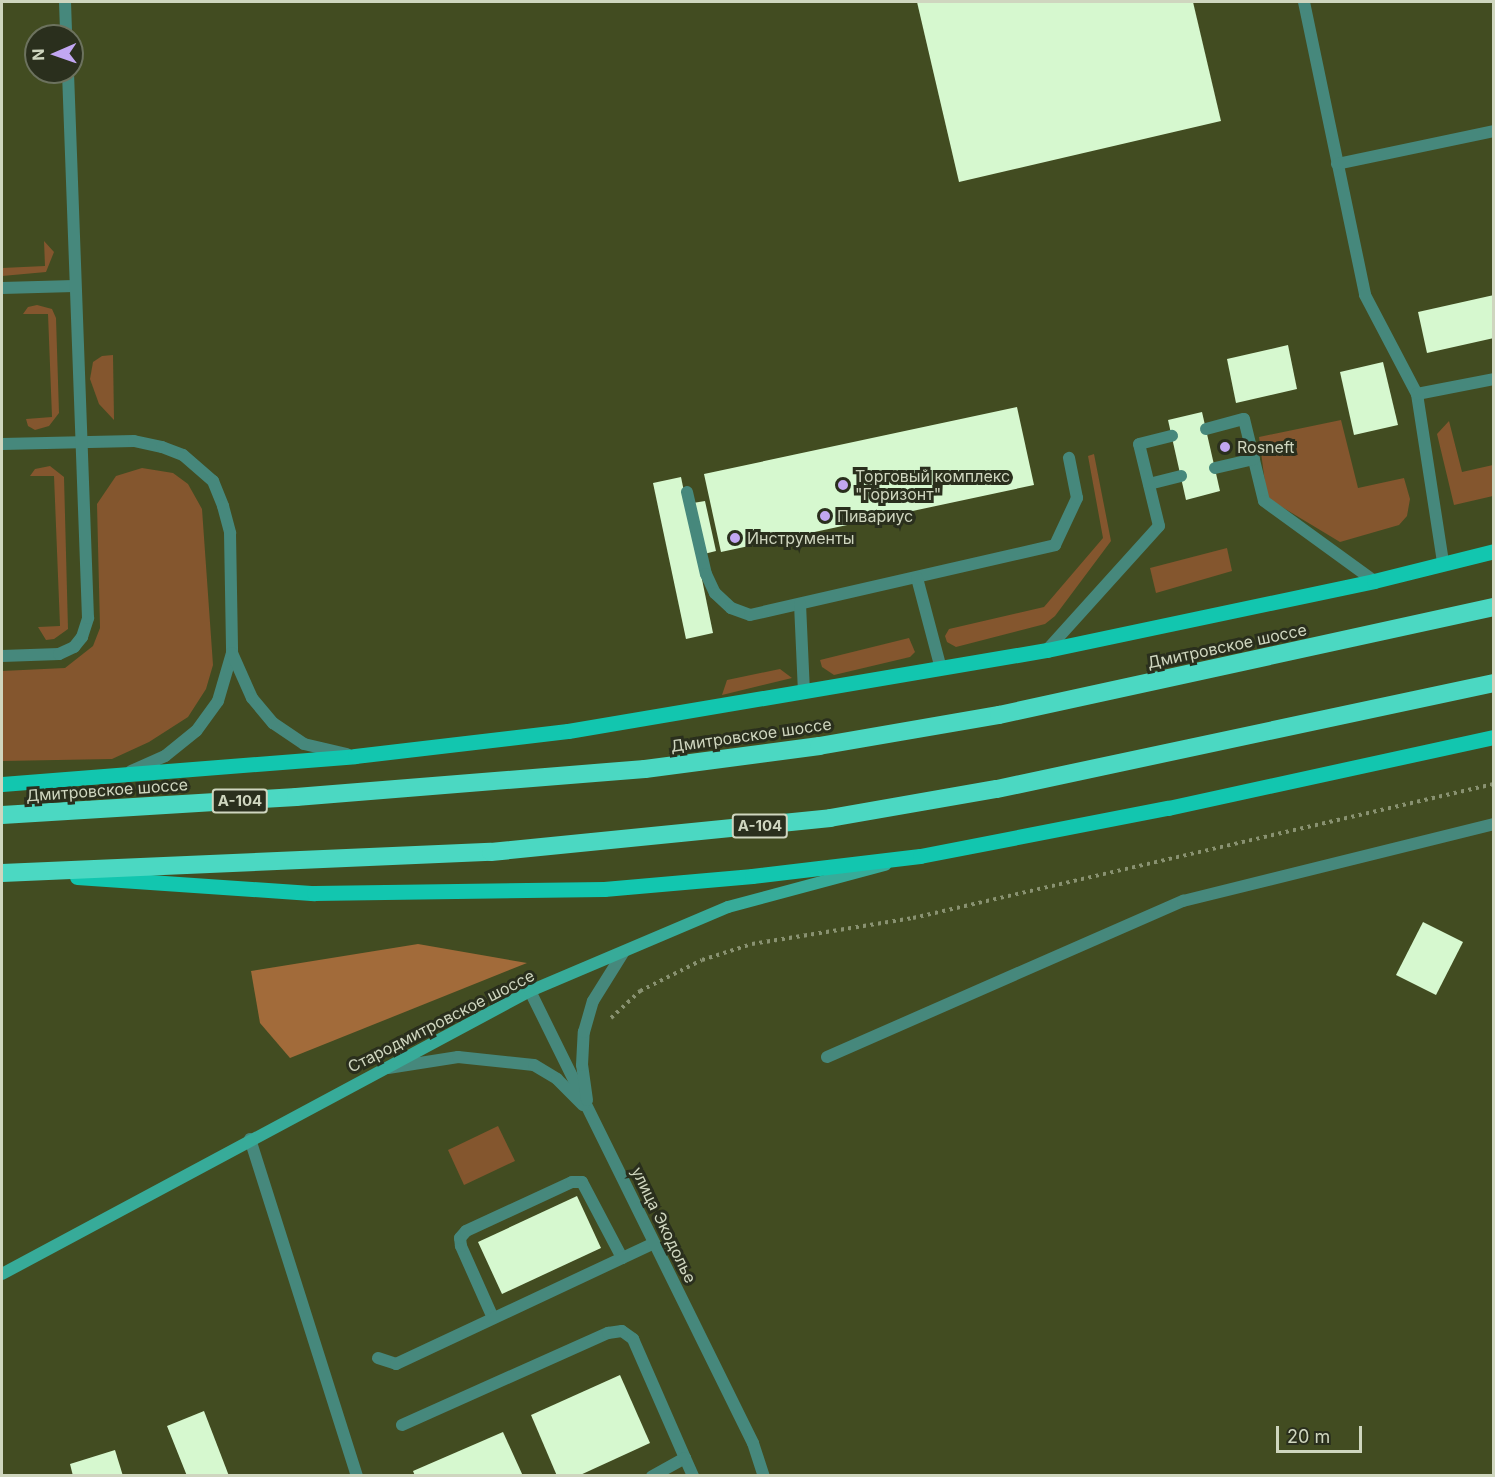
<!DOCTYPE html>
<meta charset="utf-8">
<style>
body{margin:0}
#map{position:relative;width:1495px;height:1477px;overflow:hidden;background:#424c21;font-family:Inter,sans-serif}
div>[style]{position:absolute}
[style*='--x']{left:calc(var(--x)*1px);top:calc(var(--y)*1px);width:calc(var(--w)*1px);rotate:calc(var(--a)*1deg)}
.green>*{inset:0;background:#84562e}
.forest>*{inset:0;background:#a26b3a}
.building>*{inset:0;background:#d6f8cf}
.path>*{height:4px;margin-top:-2px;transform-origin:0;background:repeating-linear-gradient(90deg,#899271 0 3px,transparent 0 7.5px)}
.lane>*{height:12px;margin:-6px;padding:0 6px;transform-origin:6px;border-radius:6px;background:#46887c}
.street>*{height:12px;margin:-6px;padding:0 6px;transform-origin:6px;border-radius:6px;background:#46887c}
.secondary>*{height:12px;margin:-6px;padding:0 6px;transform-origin:6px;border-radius:6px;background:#37ab99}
.primary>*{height:15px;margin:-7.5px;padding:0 7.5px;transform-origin:7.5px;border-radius:7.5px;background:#12c6af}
.highway>*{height:18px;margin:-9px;padding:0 9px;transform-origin:9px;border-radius:9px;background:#4bd8c2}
.dots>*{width:16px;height:16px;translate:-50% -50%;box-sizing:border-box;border:3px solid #2a2f1d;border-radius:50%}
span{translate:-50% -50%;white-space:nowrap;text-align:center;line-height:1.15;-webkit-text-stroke:6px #2a2f1d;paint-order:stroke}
.shield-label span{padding:2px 4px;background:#2a2f1d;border:2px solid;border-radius:4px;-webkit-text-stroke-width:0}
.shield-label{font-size:15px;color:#cfd6bf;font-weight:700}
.poi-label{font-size:16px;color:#cfd6bf}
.left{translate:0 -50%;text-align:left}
.street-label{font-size:16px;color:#cfd6bf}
.frame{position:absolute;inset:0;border:3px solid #cfd6bf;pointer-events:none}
.north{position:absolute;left:24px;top:24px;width:60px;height:60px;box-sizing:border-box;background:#2a2f1d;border:2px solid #6c725e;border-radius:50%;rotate:268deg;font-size:16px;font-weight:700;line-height:24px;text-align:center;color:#cfd6bf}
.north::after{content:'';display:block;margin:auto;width:21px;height:27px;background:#c2a7f2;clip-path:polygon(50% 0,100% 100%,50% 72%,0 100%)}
.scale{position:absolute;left:1276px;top:1426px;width:86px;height:27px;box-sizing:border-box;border:3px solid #cfd6bf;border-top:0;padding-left:8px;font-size:18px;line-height:21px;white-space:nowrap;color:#cfd6bf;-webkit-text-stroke:4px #2a2f1d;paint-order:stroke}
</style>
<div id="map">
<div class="green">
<i style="clip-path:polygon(44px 241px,54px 252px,46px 272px,2px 276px,2px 268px,45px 266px)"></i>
<i style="clip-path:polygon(37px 305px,52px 309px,56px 318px,59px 413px,49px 426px,35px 430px,28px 426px,26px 419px,52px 417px,48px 314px,23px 314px,28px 307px)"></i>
<i style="clip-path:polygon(113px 355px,114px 420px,99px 404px,90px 379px,93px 362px,102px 356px)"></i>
<i style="clip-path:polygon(1341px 420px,1358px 488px,1404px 478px,1410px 499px,1407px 516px,1399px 525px,1340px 542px,1267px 498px,1259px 437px)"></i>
<i style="clip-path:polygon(1449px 421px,1462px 472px,1493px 465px,1493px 496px,1454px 505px,1437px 434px)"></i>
<i style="clip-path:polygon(1094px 454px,1111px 541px,1055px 616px,1045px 624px,956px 647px,947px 642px,945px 636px,949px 629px,1044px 607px,1103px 538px,1088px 456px)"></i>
<i style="clip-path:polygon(50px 466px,64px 477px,68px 629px,54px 639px,46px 640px,38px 627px,60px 626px,54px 476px,30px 476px,35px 469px)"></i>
<i style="clip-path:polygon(142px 468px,173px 473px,188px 484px,202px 509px,213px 665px,206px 689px,188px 717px,149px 742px,112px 759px,2px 761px,2px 671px,65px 668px,93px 646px,100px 628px,97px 504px,116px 476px)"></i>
<i style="clip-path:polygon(1227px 548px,1232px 571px,1156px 593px,1150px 568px)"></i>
<i style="clip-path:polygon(909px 638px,915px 652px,910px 657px,834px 675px,822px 667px,820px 660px)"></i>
<i style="clip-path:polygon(780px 669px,792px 678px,722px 695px,727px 680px)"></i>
<i style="clip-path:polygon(498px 1126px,515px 1161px,464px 1185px,448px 1150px)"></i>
</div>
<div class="forest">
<i style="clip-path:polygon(418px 944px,527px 963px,290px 1058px,260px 1023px,251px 971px)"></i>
</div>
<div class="building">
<i style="clip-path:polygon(917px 2px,1193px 2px,1221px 121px,959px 182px)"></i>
<i style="clip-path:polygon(1494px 295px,1494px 338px,1427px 353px,1418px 312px)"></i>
<i style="clip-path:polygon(1288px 345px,1297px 389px,1236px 403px,1227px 359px)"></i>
<i style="clip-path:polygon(1383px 362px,1398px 425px,1354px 435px,1340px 372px)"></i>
<i style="clip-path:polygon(1017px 407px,1034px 485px,721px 552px,704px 474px)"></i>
<i style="clip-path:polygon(1202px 412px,1220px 491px,1186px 500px,1168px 420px)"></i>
<i style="clip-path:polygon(681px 477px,713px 633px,686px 639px,653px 483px)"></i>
<i style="clip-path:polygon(705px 501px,716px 551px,704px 554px,693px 503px)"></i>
<i style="clip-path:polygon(1423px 922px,1463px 942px,1436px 995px,1396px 975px)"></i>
<i style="clip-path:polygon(577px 1196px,601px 1248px,502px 1294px,478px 1242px)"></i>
<i style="clip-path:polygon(620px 1375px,650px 1443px,578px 1476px,557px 1476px,531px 1415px)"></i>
<i style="clip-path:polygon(204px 1411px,229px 1476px,187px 1476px,167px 1426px)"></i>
<i style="clip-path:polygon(503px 1432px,523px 1476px,415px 1476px,413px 1471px)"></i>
<i style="clip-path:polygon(115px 1450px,123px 1476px,73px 1476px,70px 1464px)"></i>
</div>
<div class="path">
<i style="--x:611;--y:1018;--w:40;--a:-43"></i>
<i style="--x:640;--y:991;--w:69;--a:-26.6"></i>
<i style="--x:702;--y:960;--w:52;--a:-17.7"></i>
<i style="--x:752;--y:944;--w:163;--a:-9.2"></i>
<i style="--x:913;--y:918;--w:596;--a:-12.99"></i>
</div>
<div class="lane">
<i style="--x:65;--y:2;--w:34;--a:88"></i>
<i style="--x:1304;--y:2;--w:299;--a:78.2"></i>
<i style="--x:1365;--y:295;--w:112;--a:62.3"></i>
<i style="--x:1337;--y:164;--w:160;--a:-11.9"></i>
<i style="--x:2;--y:288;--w:72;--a:-1.6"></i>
<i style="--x:1206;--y:429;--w:39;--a:-15"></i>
<i style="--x:1244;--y:419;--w:84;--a:76.3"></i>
<i style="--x:1264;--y:501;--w:136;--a:36"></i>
<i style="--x:2;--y:444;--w:132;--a:-1.3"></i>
<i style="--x:134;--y:441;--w:29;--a:12"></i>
<i style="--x:162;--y:447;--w:22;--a:21"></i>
<i style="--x:183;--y:455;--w:40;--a:41"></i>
<i style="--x:213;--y:481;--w:27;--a:68"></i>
<i style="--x:223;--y:506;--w:28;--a:75"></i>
<i style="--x:230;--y:533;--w:120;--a:89"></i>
<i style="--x:232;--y:653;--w:50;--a:106.3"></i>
<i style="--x:218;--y:701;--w:37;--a:126"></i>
<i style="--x:196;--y:731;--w:40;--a:141"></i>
<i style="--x:165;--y:756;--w:37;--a:156"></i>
<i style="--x:1215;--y:468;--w:40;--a:-13"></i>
<i style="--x:1149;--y:484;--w:33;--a:-14"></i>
<i style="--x:687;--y:492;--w:84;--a:77"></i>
<i style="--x:706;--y:574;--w:21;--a:65"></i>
<i style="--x:715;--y:593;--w:22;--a:43"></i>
<i style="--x:731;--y:608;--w:20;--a:20"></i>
<i style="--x:750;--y:615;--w:313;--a:-12.9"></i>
<i style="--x:1055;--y:545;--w:52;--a:-64.9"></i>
<i style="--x:1077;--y:498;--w:41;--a:-101.3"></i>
<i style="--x:1443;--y:562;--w:170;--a:-98.8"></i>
<i style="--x:1417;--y:394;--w:78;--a:-11"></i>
<i style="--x:917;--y:578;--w:94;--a:75.2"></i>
<i style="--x:800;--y:604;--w:87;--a:87.4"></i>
<i style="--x:1047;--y:650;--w:167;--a:-47.9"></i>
<i style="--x:1159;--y:526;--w:84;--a:-103.7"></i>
<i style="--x:1139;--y:444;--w:34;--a:-14"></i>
<i style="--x:232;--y:653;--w:49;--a:66"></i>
<i style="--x:252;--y:698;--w:33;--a:50"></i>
<i style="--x:273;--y:723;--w:37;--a:34"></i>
<i style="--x:304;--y:744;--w:44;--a:13.1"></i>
<i style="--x:2;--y:656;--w:57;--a:-2"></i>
<i style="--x:59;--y:654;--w:17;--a:-25"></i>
<i style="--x:74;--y:647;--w:13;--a:-51"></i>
<i style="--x:82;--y:637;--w:20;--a:-72"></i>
<i style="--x:88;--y:618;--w:546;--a:-92.1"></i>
<i style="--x:827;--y:1057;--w:389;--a:-23.7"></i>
<i style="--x:1183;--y:901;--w:320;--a:-13.9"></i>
<i style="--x:250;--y:1139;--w:354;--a:72.4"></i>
<i style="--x:493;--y:1318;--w:79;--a:-114"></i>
<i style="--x:461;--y:1246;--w:8;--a:-97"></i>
<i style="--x:460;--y:1238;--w:9;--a:-49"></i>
<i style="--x:466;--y:1231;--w:117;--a:-24.8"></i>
<i style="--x:572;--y:1182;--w:10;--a:0"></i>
<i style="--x:582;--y:1182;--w:86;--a:62.2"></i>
<i style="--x:378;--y:1358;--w:19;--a:18"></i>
<i style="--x:396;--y:1364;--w:285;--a:-25.1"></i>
<i style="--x:402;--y:1425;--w:226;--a:-24.1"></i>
<i style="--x:608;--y:1333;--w:14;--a:-8"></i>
<i style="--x:622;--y:1331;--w:14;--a:36"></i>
<i style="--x:633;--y:1339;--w:130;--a:66.4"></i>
<i style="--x:685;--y:1458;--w:38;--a:151"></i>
<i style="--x:685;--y:1458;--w:20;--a:66"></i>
</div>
<div class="street">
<i style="--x:530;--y:991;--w:504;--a:63.74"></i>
<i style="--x:753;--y:1443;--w:35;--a:72"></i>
<i style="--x:388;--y:1068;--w:71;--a:-8.9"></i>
<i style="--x:458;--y:1057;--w:76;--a:6"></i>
<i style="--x:534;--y:1065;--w:27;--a:31"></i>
<i style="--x:557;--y:1079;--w:37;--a:45"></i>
<i style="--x:587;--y:1100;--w:35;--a:-98"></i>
<i style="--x:582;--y:1065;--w:33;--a:-87"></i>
<i style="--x:584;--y:1032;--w:32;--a:-74"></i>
<i style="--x:593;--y:1001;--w:57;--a:-58"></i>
</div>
<div class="secondary">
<i style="--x:2;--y:1274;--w:599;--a:-28.19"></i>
<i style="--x:530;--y:991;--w:215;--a:-23"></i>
<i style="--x:728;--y:907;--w:163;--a:-15"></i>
</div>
<div class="primary">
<i style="--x:2;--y:784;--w:354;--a:-4.5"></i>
<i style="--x:355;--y:756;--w:214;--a:-6.7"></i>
<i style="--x:568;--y:731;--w:486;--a:-9.6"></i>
<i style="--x:1047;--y:650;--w:334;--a:-11.9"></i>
<i style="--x:1374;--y:581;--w:124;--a:-14"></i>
<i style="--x:77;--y:877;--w:238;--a:3.9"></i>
<i style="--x:314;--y:893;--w:290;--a:-0.8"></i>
<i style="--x:604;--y:889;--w:149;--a:-5"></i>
<i style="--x:752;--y:876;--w:169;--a:-6.8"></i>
<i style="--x:920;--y:856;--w:253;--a:-11"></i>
<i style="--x:1168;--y:808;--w:334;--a:-12.3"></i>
</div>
<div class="highway">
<i style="--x:2;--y:815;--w:295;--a:-3.5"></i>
<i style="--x:296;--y:797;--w:350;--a:-4.6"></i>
<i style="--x:645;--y:769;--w:176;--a:-7.5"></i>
<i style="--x:819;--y:746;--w:183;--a:-9.8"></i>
<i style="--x:999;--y:715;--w:507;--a:-12.31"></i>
<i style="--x:2;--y:873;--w:489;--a:-2.5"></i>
<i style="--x:491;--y:852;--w:341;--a:-5.7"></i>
<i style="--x:830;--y:818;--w:169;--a:-9.9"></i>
<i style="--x:997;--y:789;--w:508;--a:-12.04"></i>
</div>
<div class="dots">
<i style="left:1225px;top:447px;background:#c2a7f2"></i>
<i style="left:843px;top:485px;background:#c2a7f2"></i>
<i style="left:825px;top:516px;background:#c2a7f2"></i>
<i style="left:735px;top:538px;background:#c2a7f2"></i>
</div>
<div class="shield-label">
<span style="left:240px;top:801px">А-104</span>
<span style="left:760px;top:826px">А-104</span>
</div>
<div class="poi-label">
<span class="left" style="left:1237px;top:447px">Rosneft</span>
<span class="left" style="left:855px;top:485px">Торговый комплекс<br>"Горизонт"</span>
<span class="left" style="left:837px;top:516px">Пивариус</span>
<span class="left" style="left:747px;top:538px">Инструменты</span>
</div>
<div class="street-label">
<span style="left:1227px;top:646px;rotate:-12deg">Дмитровское шоссе</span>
<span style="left:751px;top:735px;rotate:-8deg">Дмитровское шоссе</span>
<span style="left:107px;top:790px;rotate:-4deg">Дмитровское шоссе</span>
<span style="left:441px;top:1021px;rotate:-27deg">Стародмитровское шоссе</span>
<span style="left:664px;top:1225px;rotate:64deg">улица Экодолье</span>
</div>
<div class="frame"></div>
<div class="north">N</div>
<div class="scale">20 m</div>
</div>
